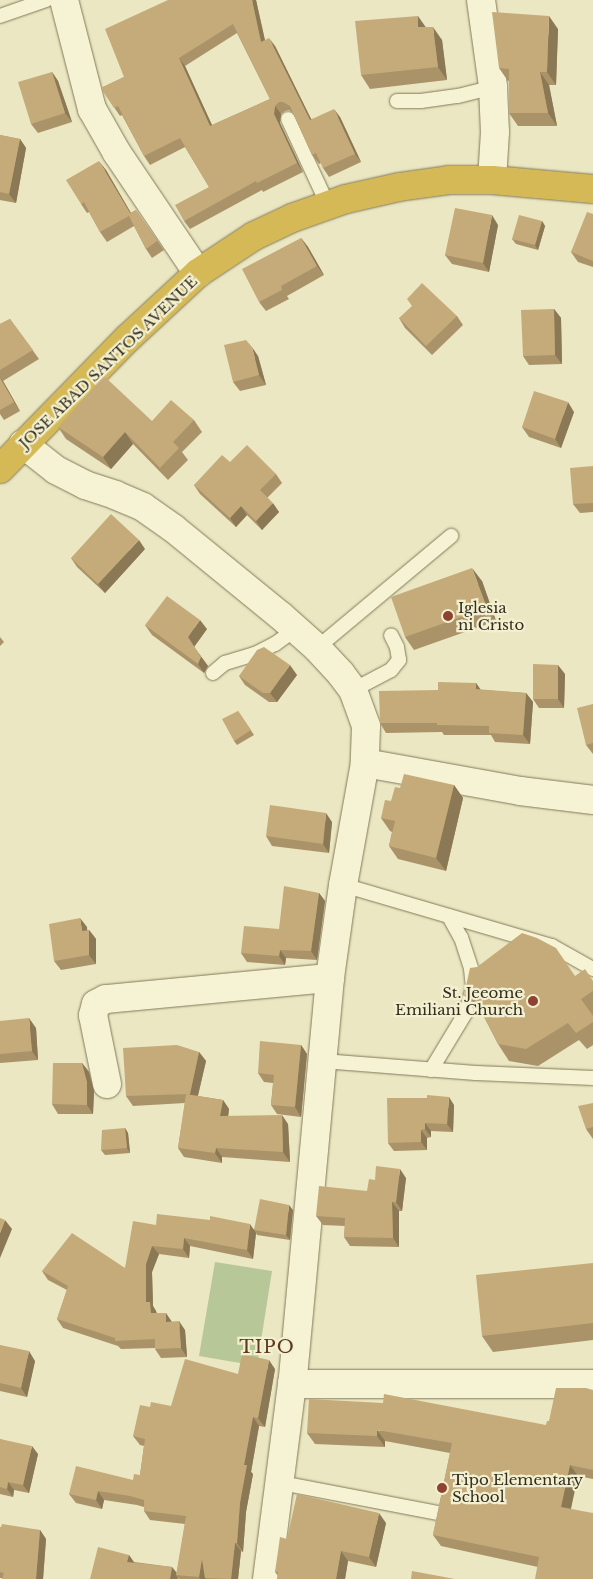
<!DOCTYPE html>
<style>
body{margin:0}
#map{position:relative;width:593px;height:1579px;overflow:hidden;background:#eae7c2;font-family:"Libre Baskerville",serif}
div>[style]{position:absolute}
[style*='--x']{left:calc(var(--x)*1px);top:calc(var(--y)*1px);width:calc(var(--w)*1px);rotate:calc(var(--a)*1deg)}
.green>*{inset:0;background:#b7c797}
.roads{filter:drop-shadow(0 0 1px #83795a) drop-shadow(0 0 1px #83795a)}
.lane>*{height:14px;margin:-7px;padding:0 7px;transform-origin:7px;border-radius:7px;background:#f6f3d4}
.street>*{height:28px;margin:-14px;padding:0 14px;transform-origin:14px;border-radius:14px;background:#f6f3d4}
.highway>*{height:28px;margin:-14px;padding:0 14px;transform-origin:14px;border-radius:14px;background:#d5b957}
.wall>*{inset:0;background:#aa9369}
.shaded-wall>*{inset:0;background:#8b7855}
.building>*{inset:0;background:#c6ab7a}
.dots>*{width:14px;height:14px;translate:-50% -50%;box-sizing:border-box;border:2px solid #f2f0d1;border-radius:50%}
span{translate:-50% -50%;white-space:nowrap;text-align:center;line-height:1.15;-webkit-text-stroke:4.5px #f2f0d1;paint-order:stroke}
.street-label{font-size:15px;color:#342d1e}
.poi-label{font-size:15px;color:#342d1e}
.left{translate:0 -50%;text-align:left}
.right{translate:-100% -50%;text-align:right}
.quarter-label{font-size:18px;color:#5d3a20;letter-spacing:1px}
</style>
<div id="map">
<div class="green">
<i style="clip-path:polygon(215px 1262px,272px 1271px,257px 1366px,199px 1356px)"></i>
</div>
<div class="roads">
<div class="lane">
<i style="--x:0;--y:16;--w:49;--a:-19.2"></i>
<i style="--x:397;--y:101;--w:24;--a:0"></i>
<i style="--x:421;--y:101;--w:37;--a:-8"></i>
<i style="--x:458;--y:96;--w:36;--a:-14"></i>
<i style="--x:288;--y:119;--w:95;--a:65.1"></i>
<i style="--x:317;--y:648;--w:175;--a:-39.9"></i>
<i style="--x:213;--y:673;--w:16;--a:-40"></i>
<i style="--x:225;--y:663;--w:31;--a:-17"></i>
<i style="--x:255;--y:654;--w:22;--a:-27"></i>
<i style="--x:275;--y:644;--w:26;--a:-36"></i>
<i style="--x:353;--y:690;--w:43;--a:-27.8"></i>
<i style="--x:391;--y:670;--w:13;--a:-51"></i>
<i style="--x:399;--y:660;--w:13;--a:-99"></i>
<i style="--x:397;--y:647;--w:13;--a:-117"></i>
<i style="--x:343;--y:885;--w:218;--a:16.3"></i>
<i style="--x:552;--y:946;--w:47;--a:29.3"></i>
<i style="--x:323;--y:1061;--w:153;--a:4.5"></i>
<i style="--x:476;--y:1073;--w:117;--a:2.4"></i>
<i style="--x:431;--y:1070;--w:68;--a:-58.9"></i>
<i style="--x:466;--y:1012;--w:25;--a:-74"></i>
<i style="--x:473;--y:988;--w:20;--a:-96"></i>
<i style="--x:471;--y:968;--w:32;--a:-108"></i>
<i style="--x:461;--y:938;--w:25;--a:-119"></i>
<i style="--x:281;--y:1483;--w:160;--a:10.8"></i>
</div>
<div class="street">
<i style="--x:64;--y:0;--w:113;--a:75.6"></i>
<i style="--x:92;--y:109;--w:51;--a:60.4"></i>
<i style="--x:117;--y:153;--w:145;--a:56"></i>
<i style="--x:481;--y:0;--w:88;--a:82.1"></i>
<i style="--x:493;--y:87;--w:45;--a:87.5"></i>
<i style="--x:495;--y:132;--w:48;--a:93.6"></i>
<i style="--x:23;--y:444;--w:42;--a:38.2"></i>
<i style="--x:56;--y:470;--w:33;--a:27"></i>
<i style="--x:85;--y:485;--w:32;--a:18"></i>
<i style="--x:115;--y:495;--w:30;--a:23"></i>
<i style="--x:143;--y:507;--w:37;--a:35"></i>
<i style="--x:173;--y:528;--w:139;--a:39.2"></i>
<i style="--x:281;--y:616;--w:48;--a:41.6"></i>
<i style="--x:317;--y:648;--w:35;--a:47"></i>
<i style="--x:341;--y:674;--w:20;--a:53"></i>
<i style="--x:353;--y:690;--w:38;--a:70"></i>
<i style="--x:366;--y:726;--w:37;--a:92"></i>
<i style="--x:365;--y:763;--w:124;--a:100.2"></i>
<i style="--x:343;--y:885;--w:94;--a:98"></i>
<i style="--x:330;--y:978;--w:408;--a:95.3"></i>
<i style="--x:292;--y:1384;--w:197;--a:97.3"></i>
<i style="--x:365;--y:763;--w:158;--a:10.2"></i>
<i style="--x:520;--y:791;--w:74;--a:7"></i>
<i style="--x:107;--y:1084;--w:70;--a:-101.5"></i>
<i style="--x:93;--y:1015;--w:11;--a:-75"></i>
<i style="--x:96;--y:1004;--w:11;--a:-27"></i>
<i style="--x:106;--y:999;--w:225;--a:-5.4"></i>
<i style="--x:292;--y:1384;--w:301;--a:0"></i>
</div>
<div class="highway">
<i style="--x:0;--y:469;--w:183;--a:-45.7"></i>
<i style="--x:128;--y:338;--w:96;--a:-42.9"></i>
<i style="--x:198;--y:273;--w:67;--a:-33.5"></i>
<i style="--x:254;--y:236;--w:42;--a:-25.3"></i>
<i style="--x:292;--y:218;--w:57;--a:-19.4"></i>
<i style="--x:346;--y:199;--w:54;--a:-12.8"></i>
<i style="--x:399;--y:187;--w:50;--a:-8"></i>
<i style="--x:449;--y:180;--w:43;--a:0"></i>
<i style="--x:492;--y:180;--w:101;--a:5.1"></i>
</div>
</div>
<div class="wall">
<i style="clip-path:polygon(evenodd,256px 0,265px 40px,275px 46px,311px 119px,340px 117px,361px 162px,329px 177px,323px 168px,321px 163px,319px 164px,312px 155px,293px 113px,289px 110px,285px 111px,281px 114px,280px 123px,303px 172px,263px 192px,262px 190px,190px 229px,184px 221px,209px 187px,185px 147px,150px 165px,144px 156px,122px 115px,120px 116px,101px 88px,124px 77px,256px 0,237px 33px,270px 99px,212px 125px,185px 66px,237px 33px)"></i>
<i style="clip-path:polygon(425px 27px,442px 40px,447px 80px,370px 89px,361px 75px)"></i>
<i style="clip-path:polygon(558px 29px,556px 85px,549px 85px,557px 126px,518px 126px,509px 113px,509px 81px,508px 81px,499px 68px)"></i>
<i style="clip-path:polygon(52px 72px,58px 81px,72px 122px,38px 133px,31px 124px)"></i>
<i style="clip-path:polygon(0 135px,20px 139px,26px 148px,16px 203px,0 200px)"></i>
<i style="clip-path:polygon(106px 170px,131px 213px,136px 210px,164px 250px,152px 258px,146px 249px,134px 226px,107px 242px,100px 232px,89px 212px,87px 213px,81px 204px)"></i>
<i style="clip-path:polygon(593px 214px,593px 267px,578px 262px,571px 252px)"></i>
<i style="clip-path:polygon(542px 221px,545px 226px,538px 250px,516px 244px,512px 239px)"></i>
<i style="clip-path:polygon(498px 225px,489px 272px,452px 264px,445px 255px)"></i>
<i style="clip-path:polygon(301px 238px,308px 247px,324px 275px,287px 296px,289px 299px,266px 311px,259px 302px)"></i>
<i style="clip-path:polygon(554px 309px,561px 318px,562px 364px,529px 365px,523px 356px)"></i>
<i style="clip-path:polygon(457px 316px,463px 325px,432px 355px,405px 328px,399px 318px)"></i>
<i style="clip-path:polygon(10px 319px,39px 359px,3px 381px,20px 411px,4px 420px,0 414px,0 324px)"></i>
<i style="clip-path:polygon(258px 356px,266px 385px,240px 391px,233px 382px)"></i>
<i style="clip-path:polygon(574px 412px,561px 448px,529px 437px,522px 427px)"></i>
<i style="clip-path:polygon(194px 420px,202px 432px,182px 452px,188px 460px,168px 480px,133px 444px,111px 469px,66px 439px,58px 427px,152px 421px)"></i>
<i style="clip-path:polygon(230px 462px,276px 474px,282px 483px,267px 498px,279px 512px,262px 530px,247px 515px,236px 527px,200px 494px,194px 485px)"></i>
<i style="clip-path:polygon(593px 466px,593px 512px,580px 513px,573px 504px)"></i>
<i style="clip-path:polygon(145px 549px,105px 593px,77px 567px,71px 558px)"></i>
<i style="clip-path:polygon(482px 581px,496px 621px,414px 650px,405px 637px)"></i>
<i style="clip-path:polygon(145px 625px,207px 629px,194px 647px,208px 666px,204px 673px,152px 635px)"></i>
<i style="clip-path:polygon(0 637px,4px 642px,0 646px)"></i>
<i style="clip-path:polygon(565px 674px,564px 708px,539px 708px,533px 699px)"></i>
<i style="clip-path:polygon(297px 675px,277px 702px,269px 702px,245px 685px,239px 676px)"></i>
<i style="clip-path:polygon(476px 683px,481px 690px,526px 693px,533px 702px,530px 744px,495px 742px,491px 735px,444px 735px,442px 732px,386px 733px,380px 723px,438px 690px)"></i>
<i style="clip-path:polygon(593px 704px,593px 754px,586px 745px)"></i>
<i style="clip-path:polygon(238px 711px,254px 735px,237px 745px,234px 741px)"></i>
<i style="clip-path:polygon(454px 785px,463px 798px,446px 871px,398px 859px,389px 846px,392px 832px,390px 831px,381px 818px,391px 801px,400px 788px)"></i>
<i style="clip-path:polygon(332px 822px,329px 853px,272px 846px,266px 836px)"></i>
<i style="clip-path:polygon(319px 893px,325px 901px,317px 960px,286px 958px,285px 965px,247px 962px,241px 953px,279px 929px)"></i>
<i style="clip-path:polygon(87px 927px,87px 930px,89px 930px,96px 939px,96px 964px,61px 970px,54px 961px)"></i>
<i style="clip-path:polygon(575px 976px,593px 981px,593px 1045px,587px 1049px,579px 1040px,538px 1066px,509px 1061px,498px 1044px,482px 1013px,475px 1011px,464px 995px)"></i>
<i style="clip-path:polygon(0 1021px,36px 1028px,38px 1060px,0 1063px)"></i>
<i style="clip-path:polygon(301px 1045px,307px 1054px,301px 1117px,277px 1114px,271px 1105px,273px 1083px,264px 1082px,258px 1073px)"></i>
<i style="clip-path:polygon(199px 1052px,206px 1061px,198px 1096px,223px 1100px,229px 1109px,228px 1116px,288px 1124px,290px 1162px,222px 1157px,222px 1163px,184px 1157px,178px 1148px,185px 1103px,133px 1106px,126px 1096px)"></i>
<i style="clip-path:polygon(82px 1063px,89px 1072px,94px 1091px,93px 1114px,58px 1114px,52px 1104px)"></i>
<i style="clip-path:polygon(593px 1103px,593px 1139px,586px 1129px)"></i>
<i style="clip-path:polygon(454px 1105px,453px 1132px,431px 1131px,431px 1137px,427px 1138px,427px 1150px,394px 1151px,388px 1143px)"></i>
<i style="clip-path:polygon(125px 1128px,128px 1133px,130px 1153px,105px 1155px,101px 1150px)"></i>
<i style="clip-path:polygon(406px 1178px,402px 1211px,399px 1211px,399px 1247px,350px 1246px,344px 1237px,345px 1226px,323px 1225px,316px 1216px,367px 1191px,375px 1180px)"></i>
<i style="clip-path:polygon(293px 1210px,290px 1240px,257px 1235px,256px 1233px,253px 1259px,190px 1246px,189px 1258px,159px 1254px,152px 1272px,153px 1306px,156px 1311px,157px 1313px,185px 1330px,187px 1357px,161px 1358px,155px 1349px,155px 1348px,121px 1349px,118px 1346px,63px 1328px,57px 1319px,67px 1290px,48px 1280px,42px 1271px,125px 1268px,156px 1225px,254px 1229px)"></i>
<i style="clip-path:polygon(593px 1263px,593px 1340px,493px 1352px,482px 1336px)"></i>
<i style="clip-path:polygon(0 1345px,35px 1361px,27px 1397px,0 1391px)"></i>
<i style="clip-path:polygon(275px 1369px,265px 1427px,259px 1426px,251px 1472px,253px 1474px,246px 1512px,243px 1552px,241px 1551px,238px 1579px,179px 1579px,178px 1578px,178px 1579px,90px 1579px,129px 1555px,134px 1562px,172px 1567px,177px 1573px,185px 1524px,150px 1520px,144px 1511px,144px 1507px,137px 1505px,104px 1500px,102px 1509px,76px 1503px,69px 1494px,133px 1480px,140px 1475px,144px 1446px,140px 1445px,133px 1436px,150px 1407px,171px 1406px,238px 1374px)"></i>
<i style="clip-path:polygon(593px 1390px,593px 1479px,578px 1476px,538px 1567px,441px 1546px,433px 1535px,450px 1453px,385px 1441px,385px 1447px,315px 1444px,307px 1433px,546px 1425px,549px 1421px)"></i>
<i style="clip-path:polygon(0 1439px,38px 1454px,29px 1493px,14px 1490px,13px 1497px,0 1494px)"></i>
<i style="clip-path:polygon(386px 1523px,376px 1567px,348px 1561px,345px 1579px,277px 1579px,278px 1576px,275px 1572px,287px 1539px)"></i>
<i style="clip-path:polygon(0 1527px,40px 1530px,46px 1539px,43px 1579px,2px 1579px,2px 1578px,0 1578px)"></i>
</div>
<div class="shaded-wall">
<i style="clip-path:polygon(252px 0,256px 0,267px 50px,261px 42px)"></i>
<i style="clip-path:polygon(418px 16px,427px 29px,418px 27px)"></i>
<i style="clip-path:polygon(549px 16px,558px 29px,556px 85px,547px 72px)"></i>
<i style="clip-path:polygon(433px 27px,442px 40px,447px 80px,438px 67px)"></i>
<i style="clip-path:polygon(269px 38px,275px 46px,316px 129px,310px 120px)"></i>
<i style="clip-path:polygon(179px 58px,185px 66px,216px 134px,210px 126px)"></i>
<i style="clip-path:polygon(52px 72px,58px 81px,72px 122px,65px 113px)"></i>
<i style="clip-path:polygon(540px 72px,549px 85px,557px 126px,548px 113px)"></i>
<i style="clip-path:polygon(275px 106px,281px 114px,280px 123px,303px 172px,297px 163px,274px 114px)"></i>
<i style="clip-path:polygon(334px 109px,340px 117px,361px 162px,355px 154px)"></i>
<i style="clip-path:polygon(20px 139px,26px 148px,16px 203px,9px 194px)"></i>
<i style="clip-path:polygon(99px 161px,106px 170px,136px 222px,130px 213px)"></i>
<i style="clip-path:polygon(492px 215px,498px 225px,489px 272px,483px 263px)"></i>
<i style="clip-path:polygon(542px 221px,545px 226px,538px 250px,535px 245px)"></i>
<i style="clip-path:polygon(301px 238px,308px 247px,324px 275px,317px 266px)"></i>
<i style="clip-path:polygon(554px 309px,561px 318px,562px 364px,555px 355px)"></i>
<i style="clip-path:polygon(252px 347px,258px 356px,266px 385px,259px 375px)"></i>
<i style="clip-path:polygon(0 377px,3px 381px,20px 411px,14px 402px)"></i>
<i style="clip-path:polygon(568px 402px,574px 412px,561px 448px,555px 439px)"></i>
<i style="clip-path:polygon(125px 432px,133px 444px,111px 469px,103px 457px)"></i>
<i style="clip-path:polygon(273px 503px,279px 512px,262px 530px,256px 521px)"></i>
<i style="clip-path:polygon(241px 506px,247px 515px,236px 527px,230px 518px)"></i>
<i style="clip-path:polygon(139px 540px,145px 549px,105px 593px,98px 584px)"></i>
<i style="clip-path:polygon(472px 568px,482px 581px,496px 621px,487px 608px)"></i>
<i style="clip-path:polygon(200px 620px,207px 629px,194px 647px,208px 666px,204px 673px,198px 664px,188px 637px)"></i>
<i style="clip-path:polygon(290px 665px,297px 675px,277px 702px,270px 693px)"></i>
<i style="clip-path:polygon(558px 665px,565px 674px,564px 708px,558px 699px)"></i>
<i style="clip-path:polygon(476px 683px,482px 692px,476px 689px)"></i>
<i style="clip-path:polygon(526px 693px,533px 702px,530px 744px,523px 735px)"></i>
<i style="clip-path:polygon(454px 785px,463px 798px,446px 871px,436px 858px)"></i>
<i style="clip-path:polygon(326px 813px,332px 822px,329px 853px,323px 844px)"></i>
<i style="clip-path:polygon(319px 893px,325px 901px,317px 960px,311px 951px)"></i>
<i style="clip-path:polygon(80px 918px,87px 927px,88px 940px,82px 931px)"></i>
<i style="clip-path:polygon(89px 930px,96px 939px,96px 964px,89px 955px)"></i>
<i style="clip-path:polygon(280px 950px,286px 958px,285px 965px,279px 956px)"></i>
<i style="clip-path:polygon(29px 1018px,36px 1028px,38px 1060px,32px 1051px)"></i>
<i style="clip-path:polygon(301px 1045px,307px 1054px,301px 1117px,295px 1107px)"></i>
<i style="clip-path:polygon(199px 1052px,206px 1061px,196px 1103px,190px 1094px)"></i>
<i style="clip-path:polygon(82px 1063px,89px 1072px,94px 1091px,93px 1114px,87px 1105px)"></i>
<i style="clip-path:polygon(449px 1097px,454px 1105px,453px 1132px,447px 1124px)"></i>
<i style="clip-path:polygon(223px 1100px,229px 1109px,227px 1126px,220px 1116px)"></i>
<i style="clip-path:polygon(282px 1115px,288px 1124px,290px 1162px,283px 1152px)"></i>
<i style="clip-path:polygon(425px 1123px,431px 1131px,431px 1137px,425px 1129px)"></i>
<i style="clip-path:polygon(125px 1128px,128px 1133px,130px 1153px,127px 1148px)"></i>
<i style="clip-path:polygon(421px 1130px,427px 1138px,427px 1150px,421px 1142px)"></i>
<i style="clip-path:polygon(216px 1148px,222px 1157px,222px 1163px,215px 1153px)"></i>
<i style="clip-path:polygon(400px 1169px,406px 1178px,402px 1211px,396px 1202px)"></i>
<i style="clip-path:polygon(392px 1202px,399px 1211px,399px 1247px,393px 1238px)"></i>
<i style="clip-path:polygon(289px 1205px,293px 1210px,290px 1240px,286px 1235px)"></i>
<i style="clip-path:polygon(5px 1220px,12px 1229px,0 1258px,0 1233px)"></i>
<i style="clip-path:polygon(250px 1224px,256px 1233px,253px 1259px,247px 1250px)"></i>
<i style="clip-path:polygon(184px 1238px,190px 1246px,189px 1258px,183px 1249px)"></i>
<i style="clip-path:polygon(152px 1246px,159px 1254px,152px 1272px,153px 1306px,156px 1311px,157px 1322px,151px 1313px,146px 1302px,146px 1264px)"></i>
<i style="clip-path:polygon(166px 1313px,172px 1322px,166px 1322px)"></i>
<i style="clip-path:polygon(179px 1321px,185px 1330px,187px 1357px,181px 1348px)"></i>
<i style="clip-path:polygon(29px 1351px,35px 1361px,27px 1397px,21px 1388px)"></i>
<i style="clip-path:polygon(269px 1360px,275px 1369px,265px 1427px,258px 1418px)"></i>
<i style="clip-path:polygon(253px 1417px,259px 1426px,251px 1472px,253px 1474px,246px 1512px,243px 1552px,237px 1543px,240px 1503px,244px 1465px)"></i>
<i style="clip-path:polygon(377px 1430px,385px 1441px,385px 1447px,377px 1436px)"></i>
<i style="clip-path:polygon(32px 1446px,38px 1454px,29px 1493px,23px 1485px)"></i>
<i style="clip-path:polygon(570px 1465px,578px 1476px,569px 1518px,561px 1507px)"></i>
<i style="clip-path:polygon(8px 1482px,14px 1490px,13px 1497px,7px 1489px)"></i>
<i style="clip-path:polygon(98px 1491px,104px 1500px,102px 1509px,96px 1500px)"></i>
<i style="clip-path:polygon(379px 1513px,386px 1523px,376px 1567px,369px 1557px)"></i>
<i style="clip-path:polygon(40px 1530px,46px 1539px,43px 1579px,36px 1579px)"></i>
<i style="clip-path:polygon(235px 1543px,241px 1551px,238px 1579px,231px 1579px)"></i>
<i style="clip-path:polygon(341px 1551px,348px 1561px,345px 1579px,336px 1579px)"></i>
<i style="clip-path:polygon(129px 1555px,135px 1564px,127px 1562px)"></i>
<i style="clip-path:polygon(202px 1559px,205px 1578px,206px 1579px,200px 1579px,199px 1577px)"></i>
<i style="clip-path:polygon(172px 1567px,178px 1575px,176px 1575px,178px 1579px,170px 1579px)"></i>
</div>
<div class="building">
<i style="clip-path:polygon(evenodd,168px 0,252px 0,261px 42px,269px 38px,310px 120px,334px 109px,355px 154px,323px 168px,316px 153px,312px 155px,290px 106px,283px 102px,279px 102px,275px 106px,274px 114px,297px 163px,257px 183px,256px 181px,184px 221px,175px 205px,209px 187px,180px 138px,144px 156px,118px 106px,114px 108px,101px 88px,124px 77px,105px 29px,168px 0,233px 24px,270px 99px,210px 126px,179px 58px,233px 24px)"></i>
<i style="clip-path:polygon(492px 12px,549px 16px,547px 72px,540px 72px,548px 113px,509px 113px,509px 69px,499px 68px)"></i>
<i style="clip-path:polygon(418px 16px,418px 27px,433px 27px,438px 67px,361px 75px,355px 21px)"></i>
<i style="clip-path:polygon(52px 72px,65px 113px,31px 124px,18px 82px)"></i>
<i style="clip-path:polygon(0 135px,20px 139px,9px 194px,0 192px)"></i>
<i style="clip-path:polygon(99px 161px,130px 213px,136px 210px,157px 241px,146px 249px,129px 216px,100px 232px,84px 202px,81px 204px,66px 180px)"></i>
<i style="clip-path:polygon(455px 208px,492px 215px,483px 263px,445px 255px)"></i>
<i style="clip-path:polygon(587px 212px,593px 214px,593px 261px,571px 252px)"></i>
<i style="clip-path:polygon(519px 215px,542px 221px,535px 245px,512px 239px)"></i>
<i style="clip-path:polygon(301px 238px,317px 266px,281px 286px,282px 290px,259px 302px,242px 269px)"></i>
<i style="clip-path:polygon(422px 283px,457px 316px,426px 346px,399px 318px,412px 306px,407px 299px)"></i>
<i style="clip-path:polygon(554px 309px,555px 355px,523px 356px,521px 310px)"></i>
<i style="clip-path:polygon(10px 319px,33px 350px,0 370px,0 324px)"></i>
<i style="clip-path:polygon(246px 340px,252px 347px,259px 375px,233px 382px,224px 345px)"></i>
<i style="clip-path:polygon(104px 376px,152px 421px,171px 400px,194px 420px,173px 442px,179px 448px,160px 468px,125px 432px,103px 457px,58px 427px)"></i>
<i style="clip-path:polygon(0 378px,14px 402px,0 410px)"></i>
<i style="clip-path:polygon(534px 391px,568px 402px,555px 439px,522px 427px)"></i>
<i style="clip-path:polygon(247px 445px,276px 474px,260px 490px,273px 503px,256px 521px,241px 506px,230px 518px,194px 485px,222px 455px,230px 462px)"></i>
<i style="clip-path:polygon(593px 466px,593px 503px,573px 504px,570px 468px)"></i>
<i style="clip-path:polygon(111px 514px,139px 540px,98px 584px,71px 558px)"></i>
<i style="clip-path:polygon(472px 568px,487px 608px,405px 637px,391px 597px)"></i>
<i style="clip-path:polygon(167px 596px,200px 620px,188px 637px,201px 657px,198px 664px,145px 625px)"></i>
<i style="clip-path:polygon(264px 647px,290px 665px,270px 693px,263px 693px,239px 676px,257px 650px)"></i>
<i style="clip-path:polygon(533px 664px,558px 665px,558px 699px,533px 699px)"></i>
<i style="clip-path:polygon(438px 682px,476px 683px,476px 689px,526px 693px,523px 735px,489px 733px,489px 726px,437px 725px,437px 723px,380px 723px,379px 691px,438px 690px)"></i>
<i style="clip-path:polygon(593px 704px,593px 743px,586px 745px,577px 708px)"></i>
<i style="clip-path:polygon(238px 711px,251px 730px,234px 741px,222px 719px)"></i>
<i style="clip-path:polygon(404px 774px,454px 785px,436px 858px,389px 846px,395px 821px,381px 818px,385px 800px,391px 801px,395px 787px,400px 788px)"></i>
<i style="clip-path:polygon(270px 805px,326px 813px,323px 844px,266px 836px)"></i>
<i style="clip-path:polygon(284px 886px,319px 893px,311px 951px,280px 950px,279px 956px,241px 953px,244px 926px,279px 929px)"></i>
<i style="clip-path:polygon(80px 918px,82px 931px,89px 930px,89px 955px,54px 961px,49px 924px)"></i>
<i style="clip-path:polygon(522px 933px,537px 938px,556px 948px,575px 976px,585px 969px,593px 981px,593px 991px,581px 999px,593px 1016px,593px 1022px,576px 1033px,568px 1023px,526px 1049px,498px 1044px,474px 997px,464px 995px,470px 968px,477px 967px)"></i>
<i style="clip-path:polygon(29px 1018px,32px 1051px,0 1054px,0 1021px)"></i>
<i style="clip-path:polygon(260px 1041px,301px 1045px,295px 1107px,271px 1105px,274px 1075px,258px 1073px)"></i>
<i style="clip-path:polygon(177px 1045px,199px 1052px,190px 1094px,126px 1096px,123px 1048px)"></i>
<i style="clip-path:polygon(53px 1063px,82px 1063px,87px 1082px,87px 1105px,52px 1104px)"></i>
<i style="clip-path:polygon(186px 1094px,223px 1100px,220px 1116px,282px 1115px,283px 1152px,216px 1148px,215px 1153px,178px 1148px)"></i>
<i style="clip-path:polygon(427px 1095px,449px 1097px,447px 1124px,425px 1123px,425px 1129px,421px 1130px,421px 1142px,388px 1143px,387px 1098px,427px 1098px)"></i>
<i style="clip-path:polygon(593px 1103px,593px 1127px,586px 1129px,578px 1106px)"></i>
<i style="clip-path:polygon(125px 1128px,127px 1148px,101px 1150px,102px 1130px)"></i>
<i style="clip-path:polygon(376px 1166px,400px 1169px,396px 1202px,392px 1202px,393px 1238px,344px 1237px,345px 1218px,316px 1216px,319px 1186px,367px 1191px,369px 1179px,375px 1180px)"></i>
<i style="clip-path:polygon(260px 1199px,289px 1205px,286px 1235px,254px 1230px)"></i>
<i style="clip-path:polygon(157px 1214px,210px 1220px,210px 1216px,250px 1224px,247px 1250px,184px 1238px,183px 1249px,152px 1246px,146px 1264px,146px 1302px,150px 1302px,151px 1313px,166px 1313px,166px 1322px,179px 1321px,181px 1348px,155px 1349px,155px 1339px,115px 1341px,115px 1338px,57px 1319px,68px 1286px,42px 1271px,72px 1233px,125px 1268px,133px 1221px,156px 1225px)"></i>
<i style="clip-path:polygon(0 1218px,5px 1220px,0 1233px)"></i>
<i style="clip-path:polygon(593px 1263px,593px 1323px,482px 1336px,476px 1275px)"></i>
<i style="clip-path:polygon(0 1345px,29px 1351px,21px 1388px,0 1383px)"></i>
<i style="clip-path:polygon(242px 1354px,269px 1360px,258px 1418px,253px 1417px,244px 1465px,247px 1465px,240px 1503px,237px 1543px,235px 1543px,231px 1579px,205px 1578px,202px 1559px,199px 1577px,176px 1575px,186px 1516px,144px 1511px,144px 1500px,130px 1496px,98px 1491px,96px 1500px,69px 1494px,76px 1466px,133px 1480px,134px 1474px,140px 1475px,145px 1439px,133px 1436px,140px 1405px,150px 1407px,151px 1402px,171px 1406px,185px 1359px,238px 1374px)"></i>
<i style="clip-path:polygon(556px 1388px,586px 1388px,593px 1390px,593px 1470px,570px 1465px,561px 1507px,593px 1513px,593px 1579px,535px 1579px,539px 1557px,433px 1535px,452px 1443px,377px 1430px,377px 1436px,307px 1433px,309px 1399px,383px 1403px,384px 1394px,546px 1425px,547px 1421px,549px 1421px)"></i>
<i style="clip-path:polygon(0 1439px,32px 1446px,23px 1485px,8px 1482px,7px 1489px,0 1487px)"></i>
<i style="clip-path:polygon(297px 1494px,379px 1513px,369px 1557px,341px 1551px,336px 1579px,277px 1579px,278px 1572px,275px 1572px,280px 1537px,287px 1539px)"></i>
<i style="clip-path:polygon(2px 1524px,40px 1530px,36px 1579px,2px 1579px,4px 1573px,0 1572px,0 1527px,1px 1527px)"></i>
<i style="clip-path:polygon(98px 1547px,129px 1555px,127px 1562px,172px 1567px,170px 1579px,90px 1579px)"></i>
<i style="clip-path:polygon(412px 1571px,455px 1579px,411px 1579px)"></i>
</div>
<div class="dots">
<i style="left:448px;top:616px;background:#8d432f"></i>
<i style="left:533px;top:1001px;background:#8d432f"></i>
<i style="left:442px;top:1488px;background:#8d432f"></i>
</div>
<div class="street-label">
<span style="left:108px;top:362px;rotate:-44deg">JOSE ABAD SANTOS AVENUE</span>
</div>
<div class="poi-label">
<span class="left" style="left:458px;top:616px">Iglesia<br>ni Cristo</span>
<span class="right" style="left:523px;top:1001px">St. Jeeome<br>Emiliani Church</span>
<span class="left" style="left:452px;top:1488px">Tipo Elementary<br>School</span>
</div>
<div class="quarter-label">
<span style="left:267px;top:1347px">TIPO</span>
</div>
</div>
